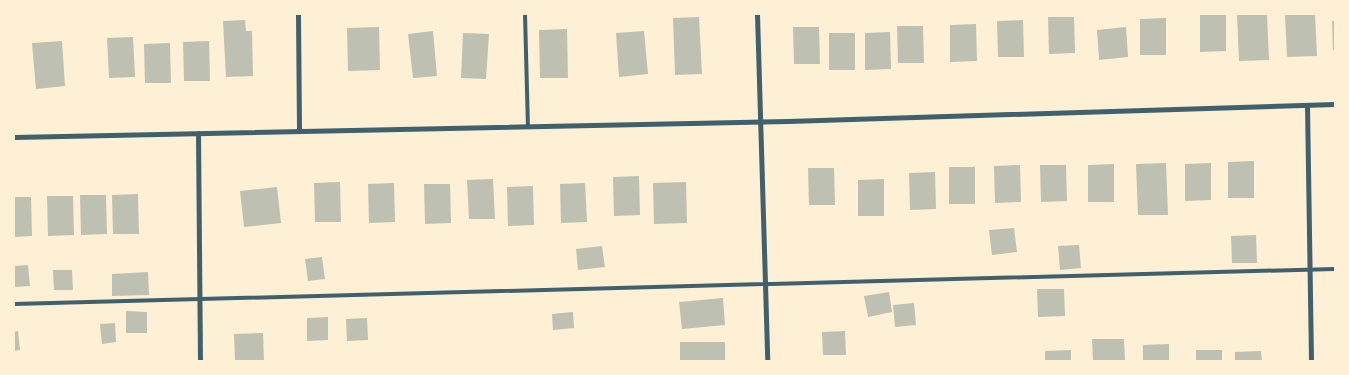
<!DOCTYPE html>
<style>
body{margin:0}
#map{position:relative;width:1349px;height:375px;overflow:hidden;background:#fdf0d5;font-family:"Source Sans 3",sans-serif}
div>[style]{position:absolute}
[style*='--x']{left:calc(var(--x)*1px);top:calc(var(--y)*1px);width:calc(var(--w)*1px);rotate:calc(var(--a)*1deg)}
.building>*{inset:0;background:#bec0b2}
.service>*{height:4px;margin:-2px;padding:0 2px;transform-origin:2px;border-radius:2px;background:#3f606c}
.minor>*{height:5px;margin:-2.5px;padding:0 2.5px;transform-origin:2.5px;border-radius:2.5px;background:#3f606c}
span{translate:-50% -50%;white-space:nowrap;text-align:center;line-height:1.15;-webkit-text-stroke:4px #fdf0d5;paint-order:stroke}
.frame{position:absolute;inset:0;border:15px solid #fdf0d5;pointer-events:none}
</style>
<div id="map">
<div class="building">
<i style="clip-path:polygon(1226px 14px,1226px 51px,1200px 52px,1200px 15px)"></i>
<i style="clip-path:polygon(1237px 14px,1267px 14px,1269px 60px,1239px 61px)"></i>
<i style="clip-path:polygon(1285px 14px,1315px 14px,1317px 56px,1287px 57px)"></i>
<i style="clip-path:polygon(699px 17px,702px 74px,675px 75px,673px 18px)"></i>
<i style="clip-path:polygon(1048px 17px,1074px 17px,1075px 53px,1049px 54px)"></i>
<i style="clip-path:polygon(1166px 18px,1166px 55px,1140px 55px,1140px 19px)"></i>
<i style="clip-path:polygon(245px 20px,246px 31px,252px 31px,253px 76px,226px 77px,223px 21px)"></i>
<i style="clip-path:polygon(1023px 20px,1024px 57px,998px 57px,997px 21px)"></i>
<i style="clip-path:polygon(1332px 21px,1335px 21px,1335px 49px,1333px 50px)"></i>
<i style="clip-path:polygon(976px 24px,977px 61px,950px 62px,950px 25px)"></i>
<i style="clip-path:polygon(897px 26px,923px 26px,924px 63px,898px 63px)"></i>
<i style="clip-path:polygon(379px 27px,380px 70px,348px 71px,347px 28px)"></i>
<i style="clip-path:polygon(793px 27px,819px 27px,820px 64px,794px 64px)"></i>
<i style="clip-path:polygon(1126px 27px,1128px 57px,1099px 60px,1097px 30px)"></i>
<i style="clip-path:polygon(567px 29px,568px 78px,540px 78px,539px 30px)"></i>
<i style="clip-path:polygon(433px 31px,437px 76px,413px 78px,408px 34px)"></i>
<i style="clip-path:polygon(644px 31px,648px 74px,619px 77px,616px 33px)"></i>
<i style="clip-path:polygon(890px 32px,891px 69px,865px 70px,865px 33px)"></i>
<i style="clip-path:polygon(463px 33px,489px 34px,486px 79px,461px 78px)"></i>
<i style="clip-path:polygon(829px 33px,855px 33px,855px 70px,829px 70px)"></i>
<i style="clip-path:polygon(133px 37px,135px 77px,109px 78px,107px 38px)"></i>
<i style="clip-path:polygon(62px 41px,65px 86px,36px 89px,32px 43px)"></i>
<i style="clip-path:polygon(209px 41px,210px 81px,184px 81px,183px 42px)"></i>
<i style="clip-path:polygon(170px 43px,171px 83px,145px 83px,144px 44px)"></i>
<i style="clip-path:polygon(1254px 161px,1254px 198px,1228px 198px,1228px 162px)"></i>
<i style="clip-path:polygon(1166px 163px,1168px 215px,1138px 215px,1136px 164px)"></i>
<i style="clip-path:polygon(1211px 163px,1211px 200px,1185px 201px,1185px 164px)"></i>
<i style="clip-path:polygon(1114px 164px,1114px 202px,1088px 202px,1088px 165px)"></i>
<i style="clip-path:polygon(1020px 165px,1021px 202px,995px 203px,994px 166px)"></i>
<i style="clip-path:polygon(1040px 165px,1066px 165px,1067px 201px,1041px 202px)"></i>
<i style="clip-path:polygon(949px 167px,975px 167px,975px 204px,949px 204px)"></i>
<i style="clip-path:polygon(808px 168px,834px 168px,835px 205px,809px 205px)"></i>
<i style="clip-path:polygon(935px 172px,936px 209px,910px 210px,909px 173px)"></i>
<i style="clip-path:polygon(639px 176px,640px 215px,614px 216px,613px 177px)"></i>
<i style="clip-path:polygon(493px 179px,495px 219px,469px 219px,467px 180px)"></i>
<i style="clip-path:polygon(884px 179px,884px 216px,858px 216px,858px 180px)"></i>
<i style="clip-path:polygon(340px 182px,341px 222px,315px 222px,314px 183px)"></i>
<i style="clip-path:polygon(686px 182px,687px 223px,654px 224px,653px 183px)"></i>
<i style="clip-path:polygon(394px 183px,395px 222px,369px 223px,368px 184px)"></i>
<i style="clip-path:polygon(585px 183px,587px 222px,561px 223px,560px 184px)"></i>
<i style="clip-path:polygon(424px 184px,450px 184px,451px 223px,425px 224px)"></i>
<i style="clip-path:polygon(533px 186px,534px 225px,508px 226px,507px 187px)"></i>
<i style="clip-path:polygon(277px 187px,281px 223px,244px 227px,240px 191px)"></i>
<i style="clip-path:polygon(138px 194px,139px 234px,113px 234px,112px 195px)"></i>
<i style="clip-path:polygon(80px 195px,106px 195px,107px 234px,81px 235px)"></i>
<i style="clip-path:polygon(47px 196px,73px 196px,74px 235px,48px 236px)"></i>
<i style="clip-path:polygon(14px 197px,31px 197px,32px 236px,14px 237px)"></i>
<i style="clip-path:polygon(1014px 228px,1017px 252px,992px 255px,989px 230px)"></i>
<i style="clip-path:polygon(1256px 235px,1257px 263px,1232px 263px,1231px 236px)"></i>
<i style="clip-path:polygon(1079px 245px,1081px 268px,1060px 270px,1058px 246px)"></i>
<i style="clip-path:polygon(602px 246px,605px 267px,578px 270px,576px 249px)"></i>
<i style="clip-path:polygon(322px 257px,325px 279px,308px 281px,305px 259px)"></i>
<i style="clip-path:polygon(28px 265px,30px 286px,14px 287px,14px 266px)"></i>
<i style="clip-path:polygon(53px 270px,72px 270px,73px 290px,54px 290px)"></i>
<i style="clip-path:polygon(148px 272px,149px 295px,112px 296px,112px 274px)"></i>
<i style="clip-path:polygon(1037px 289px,1064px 289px,1065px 316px,1038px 317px)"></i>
<i style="clip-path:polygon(889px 292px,892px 312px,868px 317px,864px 296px)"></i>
<i style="clip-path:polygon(723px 298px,725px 325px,682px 329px,679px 302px)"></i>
<i style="clip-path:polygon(914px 303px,916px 325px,895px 327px,893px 305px)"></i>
<i style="clip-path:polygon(126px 311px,147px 312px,147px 333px,126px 333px)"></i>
<i style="clip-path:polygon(573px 312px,574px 328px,553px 330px,552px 314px)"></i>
<i style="clip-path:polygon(328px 317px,328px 340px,307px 341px,307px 318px)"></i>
<i style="clip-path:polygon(367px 318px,368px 340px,347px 341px,346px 319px)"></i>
<i style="clip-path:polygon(115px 323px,116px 342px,102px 344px,100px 324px)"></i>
<i style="clip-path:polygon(18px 331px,20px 350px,14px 351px,14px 332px)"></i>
<i style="clip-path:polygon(845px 331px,846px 355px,823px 355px,822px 332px)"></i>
<i style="clip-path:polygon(263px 333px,264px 361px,235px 361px,234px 334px)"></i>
<i style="clip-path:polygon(1092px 339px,1124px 339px,1125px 361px,1093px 361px)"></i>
<i style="clip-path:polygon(680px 342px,725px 342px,725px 361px,680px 361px)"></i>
<i style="clip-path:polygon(1169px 344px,1169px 361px,1143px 361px,1143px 345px)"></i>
<i style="clip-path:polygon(1071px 350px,1071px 361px,1045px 361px,1045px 351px)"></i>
<i style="clip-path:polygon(1196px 350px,1222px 350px,1222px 361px,1196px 361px)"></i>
<i style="clip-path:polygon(1261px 351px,1262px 361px,1235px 361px,1235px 352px)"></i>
</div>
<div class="service">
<i style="--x:525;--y:14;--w:111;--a:88.5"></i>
<i style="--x:14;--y:304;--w:1321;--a:-1.52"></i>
</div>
<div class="minor">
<i style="--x:298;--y:14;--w:115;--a:89.5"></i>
<i style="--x:757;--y:14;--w:347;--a:88.3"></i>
<i style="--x:1307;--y:105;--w:256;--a:89.1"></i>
<i style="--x:198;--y:133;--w:228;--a:89.5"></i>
<i style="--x:14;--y:137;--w:774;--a:-1.18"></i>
<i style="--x:788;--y:121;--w:547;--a:-1.78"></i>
</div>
<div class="frame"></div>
</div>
